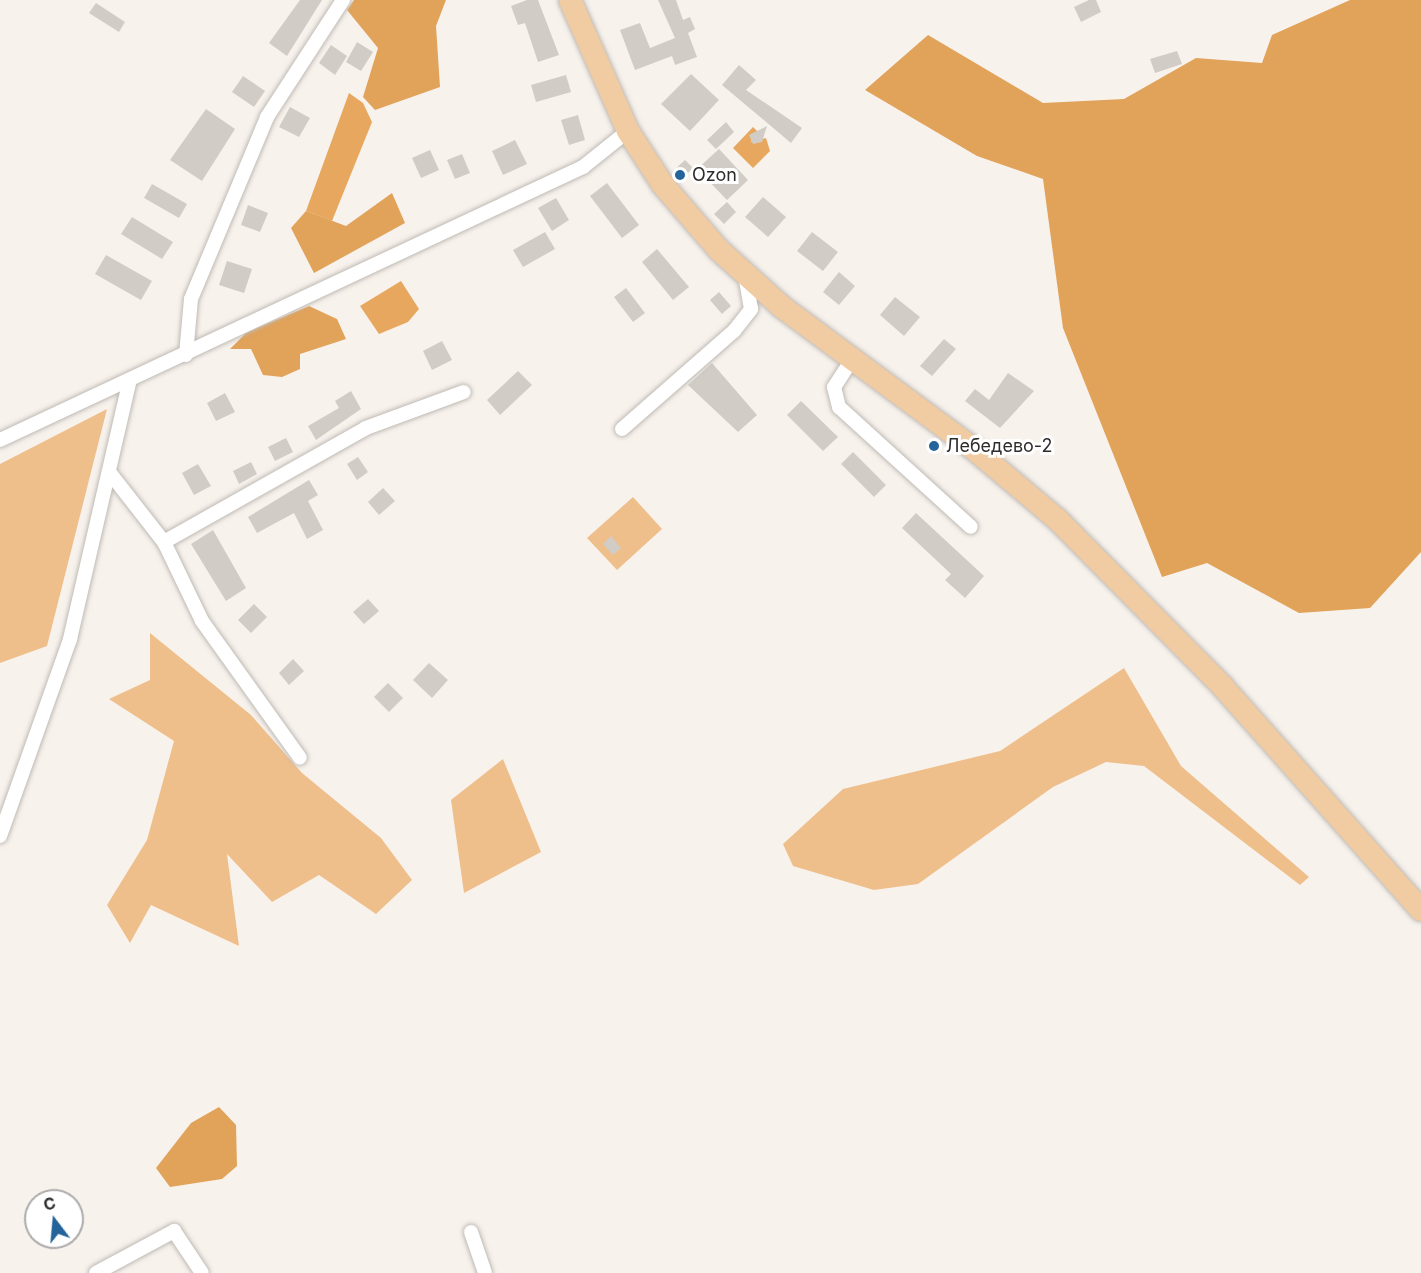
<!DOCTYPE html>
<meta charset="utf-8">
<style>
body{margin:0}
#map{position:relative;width:1421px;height:1273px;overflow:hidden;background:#f8f2ed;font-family:Inter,sans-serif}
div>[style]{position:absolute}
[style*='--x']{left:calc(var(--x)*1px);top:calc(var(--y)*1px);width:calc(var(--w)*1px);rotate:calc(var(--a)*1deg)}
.green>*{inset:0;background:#efbf8b}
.forest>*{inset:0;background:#e1a259}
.water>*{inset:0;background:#e7a75e}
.building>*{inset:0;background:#d1ccc6}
.roads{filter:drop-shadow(0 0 2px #bfbab4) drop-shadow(0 0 2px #bfbab4)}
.minor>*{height:14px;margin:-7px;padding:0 7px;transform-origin:7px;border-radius:7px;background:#fff}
.primary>*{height:22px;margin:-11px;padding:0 11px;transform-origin:11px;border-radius:11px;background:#f1cba1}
.dots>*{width:16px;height:16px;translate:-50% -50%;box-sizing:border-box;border:3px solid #fff;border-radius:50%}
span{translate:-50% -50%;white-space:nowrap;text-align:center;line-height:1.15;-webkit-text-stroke:6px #fff;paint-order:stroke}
.poi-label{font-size:18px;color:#2f2d2b}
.left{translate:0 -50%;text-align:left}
.north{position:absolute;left:24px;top:1189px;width:60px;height:60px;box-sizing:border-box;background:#fff;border:2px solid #acabaa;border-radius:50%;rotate:344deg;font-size:16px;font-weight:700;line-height:24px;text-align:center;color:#2f2d2b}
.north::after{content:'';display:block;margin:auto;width:21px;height:27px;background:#24649a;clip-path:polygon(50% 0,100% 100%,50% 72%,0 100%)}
</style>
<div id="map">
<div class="green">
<i style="clip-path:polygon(107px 409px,47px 646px,0 663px,0 464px)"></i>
<i style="clip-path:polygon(633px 497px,662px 529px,617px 570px,587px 538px)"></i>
<i style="clip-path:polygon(150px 633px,251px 715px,302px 773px,381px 838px,412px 880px,376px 914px,319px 875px,272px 902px,227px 854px,239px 946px,151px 905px,130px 943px,107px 905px,147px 840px,174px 741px,109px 699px,150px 680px)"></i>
<i style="clip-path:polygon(1124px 668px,1181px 766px,1309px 877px,1300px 885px,1144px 766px,1106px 762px,1053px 787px,918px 884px,874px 890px,793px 866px,783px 844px,843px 789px,1000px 751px)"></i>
<i style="clip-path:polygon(503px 759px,541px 852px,464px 893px,451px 800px)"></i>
</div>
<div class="forest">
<i style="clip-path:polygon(354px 0,446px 0,436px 26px,440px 87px,375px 110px,363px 97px,378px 48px,347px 10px)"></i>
<i style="clip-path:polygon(1350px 0,1421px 0,1421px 552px,1370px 608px,1299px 613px,1207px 563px,1162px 577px,1063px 328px,1043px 179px,977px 156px,865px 90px,928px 35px,1043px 103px,1124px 99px,1196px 58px,1262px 63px,1272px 35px)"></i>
<i style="clip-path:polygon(392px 193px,405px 223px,314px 273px,291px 228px,306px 211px,346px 226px)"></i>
<i style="clip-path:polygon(309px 306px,337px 319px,346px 339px,300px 354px,300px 369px,282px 377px,263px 375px,251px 349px,230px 349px,246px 333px)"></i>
<i style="clip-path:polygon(219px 1107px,236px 1125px,237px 1166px,222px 1179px,170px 1187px,156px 1168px,191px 1123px)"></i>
</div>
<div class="water">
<i style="clip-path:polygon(349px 93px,363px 103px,372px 122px,332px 221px,306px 211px)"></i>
<i style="clip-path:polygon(753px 127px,757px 131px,751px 142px,766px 138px,770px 151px,753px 168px,733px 148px)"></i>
<i style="clip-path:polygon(401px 281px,419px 309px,408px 322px,379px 334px,360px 306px)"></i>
</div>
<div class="building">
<i style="clip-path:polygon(300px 0,322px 0,287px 56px,269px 43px)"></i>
<i style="clip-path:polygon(527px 0,538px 0,559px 55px,538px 62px,525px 23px,518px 25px,511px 6px)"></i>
<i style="clip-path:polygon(658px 0,676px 0,683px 20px,690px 17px,695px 29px,688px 33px,697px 57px,675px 65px,672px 56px,635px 70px,620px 30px,640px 23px,650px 48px,675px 38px)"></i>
<i style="clip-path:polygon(1089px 0,1096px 0,1101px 12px,1081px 22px,1074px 7px)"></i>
<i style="clip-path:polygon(96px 3px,125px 22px,119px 32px,89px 13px)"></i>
<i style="clip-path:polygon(357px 42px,373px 52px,361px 71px,346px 62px)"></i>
<i style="clip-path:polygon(331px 45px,347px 56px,335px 75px,319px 63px)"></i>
<i style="clip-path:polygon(1177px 51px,1182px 64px,1155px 73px,1150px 59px)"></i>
<i style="clip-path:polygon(739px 65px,756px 80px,746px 90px,802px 128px,791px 143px,722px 85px)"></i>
<i style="clip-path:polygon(691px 74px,719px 100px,690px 131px,661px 104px)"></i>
<i style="clip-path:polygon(566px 75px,571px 92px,536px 102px,531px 85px)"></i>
<i style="clip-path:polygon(243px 76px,265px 91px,254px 107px,232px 92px)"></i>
<i style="clip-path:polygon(290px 107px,310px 118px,299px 137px,279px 127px)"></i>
<i style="clip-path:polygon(206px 109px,235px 129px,202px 181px,170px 160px)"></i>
<i style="clip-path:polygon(578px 115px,585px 140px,569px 145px,561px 120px)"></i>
<i style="clip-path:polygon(726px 122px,734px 132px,716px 149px,707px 140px)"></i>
<i style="clip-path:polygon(767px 126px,762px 142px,753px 144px,749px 135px)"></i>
<i style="clip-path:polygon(515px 140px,527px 164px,503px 175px,492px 151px)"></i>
<i style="clip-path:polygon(719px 149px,748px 180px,727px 200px,697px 169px)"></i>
<i style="clip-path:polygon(430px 150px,439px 170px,421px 178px,412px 158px)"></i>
<i style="clip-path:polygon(462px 154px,470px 173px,455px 179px,447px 160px)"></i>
<i style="clip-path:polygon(685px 160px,693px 168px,681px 180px,672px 172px)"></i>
<i style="clip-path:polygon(607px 183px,639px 225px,622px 238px,590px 196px)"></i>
<i style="clip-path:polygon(152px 184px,187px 204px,179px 218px,144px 198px)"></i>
<i style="clip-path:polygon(763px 197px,786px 217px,768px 237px,745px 217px)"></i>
<i style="clip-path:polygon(556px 198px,569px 220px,552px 231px,538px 208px)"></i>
<i style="clip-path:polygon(727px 202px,736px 212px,724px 224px,714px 214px)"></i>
<i style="clip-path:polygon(248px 205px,268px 213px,260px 232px,241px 225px)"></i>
<i style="clip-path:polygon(132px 217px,173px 242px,162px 259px,121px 234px)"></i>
<i style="clip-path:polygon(545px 232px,555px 249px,523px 267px,513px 250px)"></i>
<i style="clip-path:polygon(812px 232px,838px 252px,823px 271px,797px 251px)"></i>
<i style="clip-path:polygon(657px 249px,689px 287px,673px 300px,642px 262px)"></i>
<i style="clip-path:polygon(106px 255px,152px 281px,141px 300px,95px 274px)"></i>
<i style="clip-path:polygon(227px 261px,252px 269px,244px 293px,219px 285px)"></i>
<i style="clip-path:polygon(839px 272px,855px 286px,839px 305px,823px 292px)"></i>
<i style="clip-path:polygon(626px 288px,645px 313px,633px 322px,614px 297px)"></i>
<i style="clip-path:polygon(719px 292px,731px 306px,722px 314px,710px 300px)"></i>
<i style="clip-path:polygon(895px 297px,920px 317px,904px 336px,880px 315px)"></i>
<i style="clip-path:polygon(944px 339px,956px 349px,932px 376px,920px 366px)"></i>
<i style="clip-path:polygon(442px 341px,452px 360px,432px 370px,423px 351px)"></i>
<i style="clip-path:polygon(712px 363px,757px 415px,738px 432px,688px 385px)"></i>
<i style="clip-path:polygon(518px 371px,532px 385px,500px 415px,487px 400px)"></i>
<i style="clip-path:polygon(1008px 373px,1034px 391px,1000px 428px,965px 401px,975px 389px,989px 400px)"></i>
<i style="clip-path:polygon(351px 391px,361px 409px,316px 440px,308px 426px,339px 408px,335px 401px)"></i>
<i style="clip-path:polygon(225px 393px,235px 412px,216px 421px,207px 403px)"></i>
<i style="clip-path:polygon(801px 401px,838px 437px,823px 451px,787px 415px)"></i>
<i style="clip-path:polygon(286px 438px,293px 452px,275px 461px,268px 447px)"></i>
<i style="clip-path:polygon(853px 452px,886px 485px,874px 497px,841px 464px)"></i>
<i style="clip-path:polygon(358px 457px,368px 472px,357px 480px,347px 464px)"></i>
<i style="clip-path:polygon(251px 462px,257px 474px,239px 484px,233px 471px)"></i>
<i style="clip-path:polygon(198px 464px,211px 486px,194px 495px,182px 473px)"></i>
<i style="clip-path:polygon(309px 480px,318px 495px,308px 501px,323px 530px,307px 539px,294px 513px,257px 533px,248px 517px)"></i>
<i style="clip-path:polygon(383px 488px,395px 501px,379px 515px,368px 502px)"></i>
<i style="clip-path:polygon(916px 513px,984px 576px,965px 598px,945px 580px,951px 574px,902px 528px)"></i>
<i style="clip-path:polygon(213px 530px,246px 588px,226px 601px,191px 544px)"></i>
<i style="clip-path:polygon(611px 536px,621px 548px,613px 555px,603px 544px)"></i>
<i style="clip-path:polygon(368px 599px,379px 611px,364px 624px,353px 612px)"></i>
<i style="clip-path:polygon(254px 604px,267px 617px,251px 633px,238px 620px)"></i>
<i style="clip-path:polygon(293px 659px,304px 671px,289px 685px,279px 673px)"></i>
<i style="clip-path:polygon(429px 663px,448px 680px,432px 698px,413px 680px)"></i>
<i style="clip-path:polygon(388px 683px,403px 698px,389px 712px,374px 697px)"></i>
</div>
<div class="roads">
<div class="minor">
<i style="--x:186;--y:355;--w:56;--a:-84.9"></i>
<i style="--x:191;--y:299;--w:197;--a:-67.3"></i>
<i style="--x:267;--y:117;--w:140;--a:-57"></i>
<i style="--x:853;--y:358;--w:35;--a:123"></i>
<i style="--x:834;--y:387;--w:21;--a:76"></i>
<i style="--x:839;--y:407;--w:178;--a:42.3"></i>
<i style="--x:622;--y:429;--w:149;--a:-41.2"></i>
<i style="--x:734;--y:331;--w:28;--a:-52"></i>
<i style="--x:751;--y:309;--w:34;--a:-100"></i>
<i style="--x:0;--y:440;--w:644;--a:-25.09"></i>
<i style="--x:583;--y:167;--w:58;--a:-38.7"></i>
<i style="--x:110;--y:473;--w:88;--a:52"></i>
<i style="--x:164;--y:542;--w:88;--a:64.3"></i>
<i style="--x:202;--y:621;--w:168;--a:54.4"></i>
<i style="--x:164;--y:542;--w:232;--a:-29.4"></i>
<i style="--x:366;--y:428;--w:104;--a:-20.2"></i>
<i style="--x:0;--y:836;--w:209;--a:-70.4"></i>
<i style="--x:70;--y:639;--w:266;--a:-77"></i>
<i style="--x:471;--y:1232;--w:43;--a:71.1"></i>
<i style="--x:96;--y:1273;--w:89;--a:-28.3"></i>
<i style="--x:174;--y:1231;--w:50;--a:56.3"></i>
</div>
<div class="primary">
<i style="--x:570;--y:0;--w:143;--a:66.1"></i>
<i style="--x:628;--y:131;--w:64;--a:57.1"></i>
<i style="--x:663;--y:185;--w:86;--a:49.3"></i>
<i style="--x:719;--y:250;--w:85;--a:42.1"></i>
<i style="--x:782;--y:307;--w:240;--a:36.5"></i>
<i style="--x:975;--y:450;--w:109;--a:40.1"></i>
<i style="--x:1058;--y:520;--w:235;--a:45.3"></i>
<i style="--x:1223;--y:687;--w:298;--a:48.4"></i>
</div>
</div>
<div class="dots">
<i style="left:680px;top:175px;background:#24649a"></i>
<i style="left:934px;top:446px;background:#24649a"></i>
</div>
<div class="poi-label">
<span class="left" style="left:692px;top:175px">Ozon</span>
<span class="left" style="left:946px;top:446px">Лебедево-2</span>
</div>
<div class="north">С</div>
</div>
